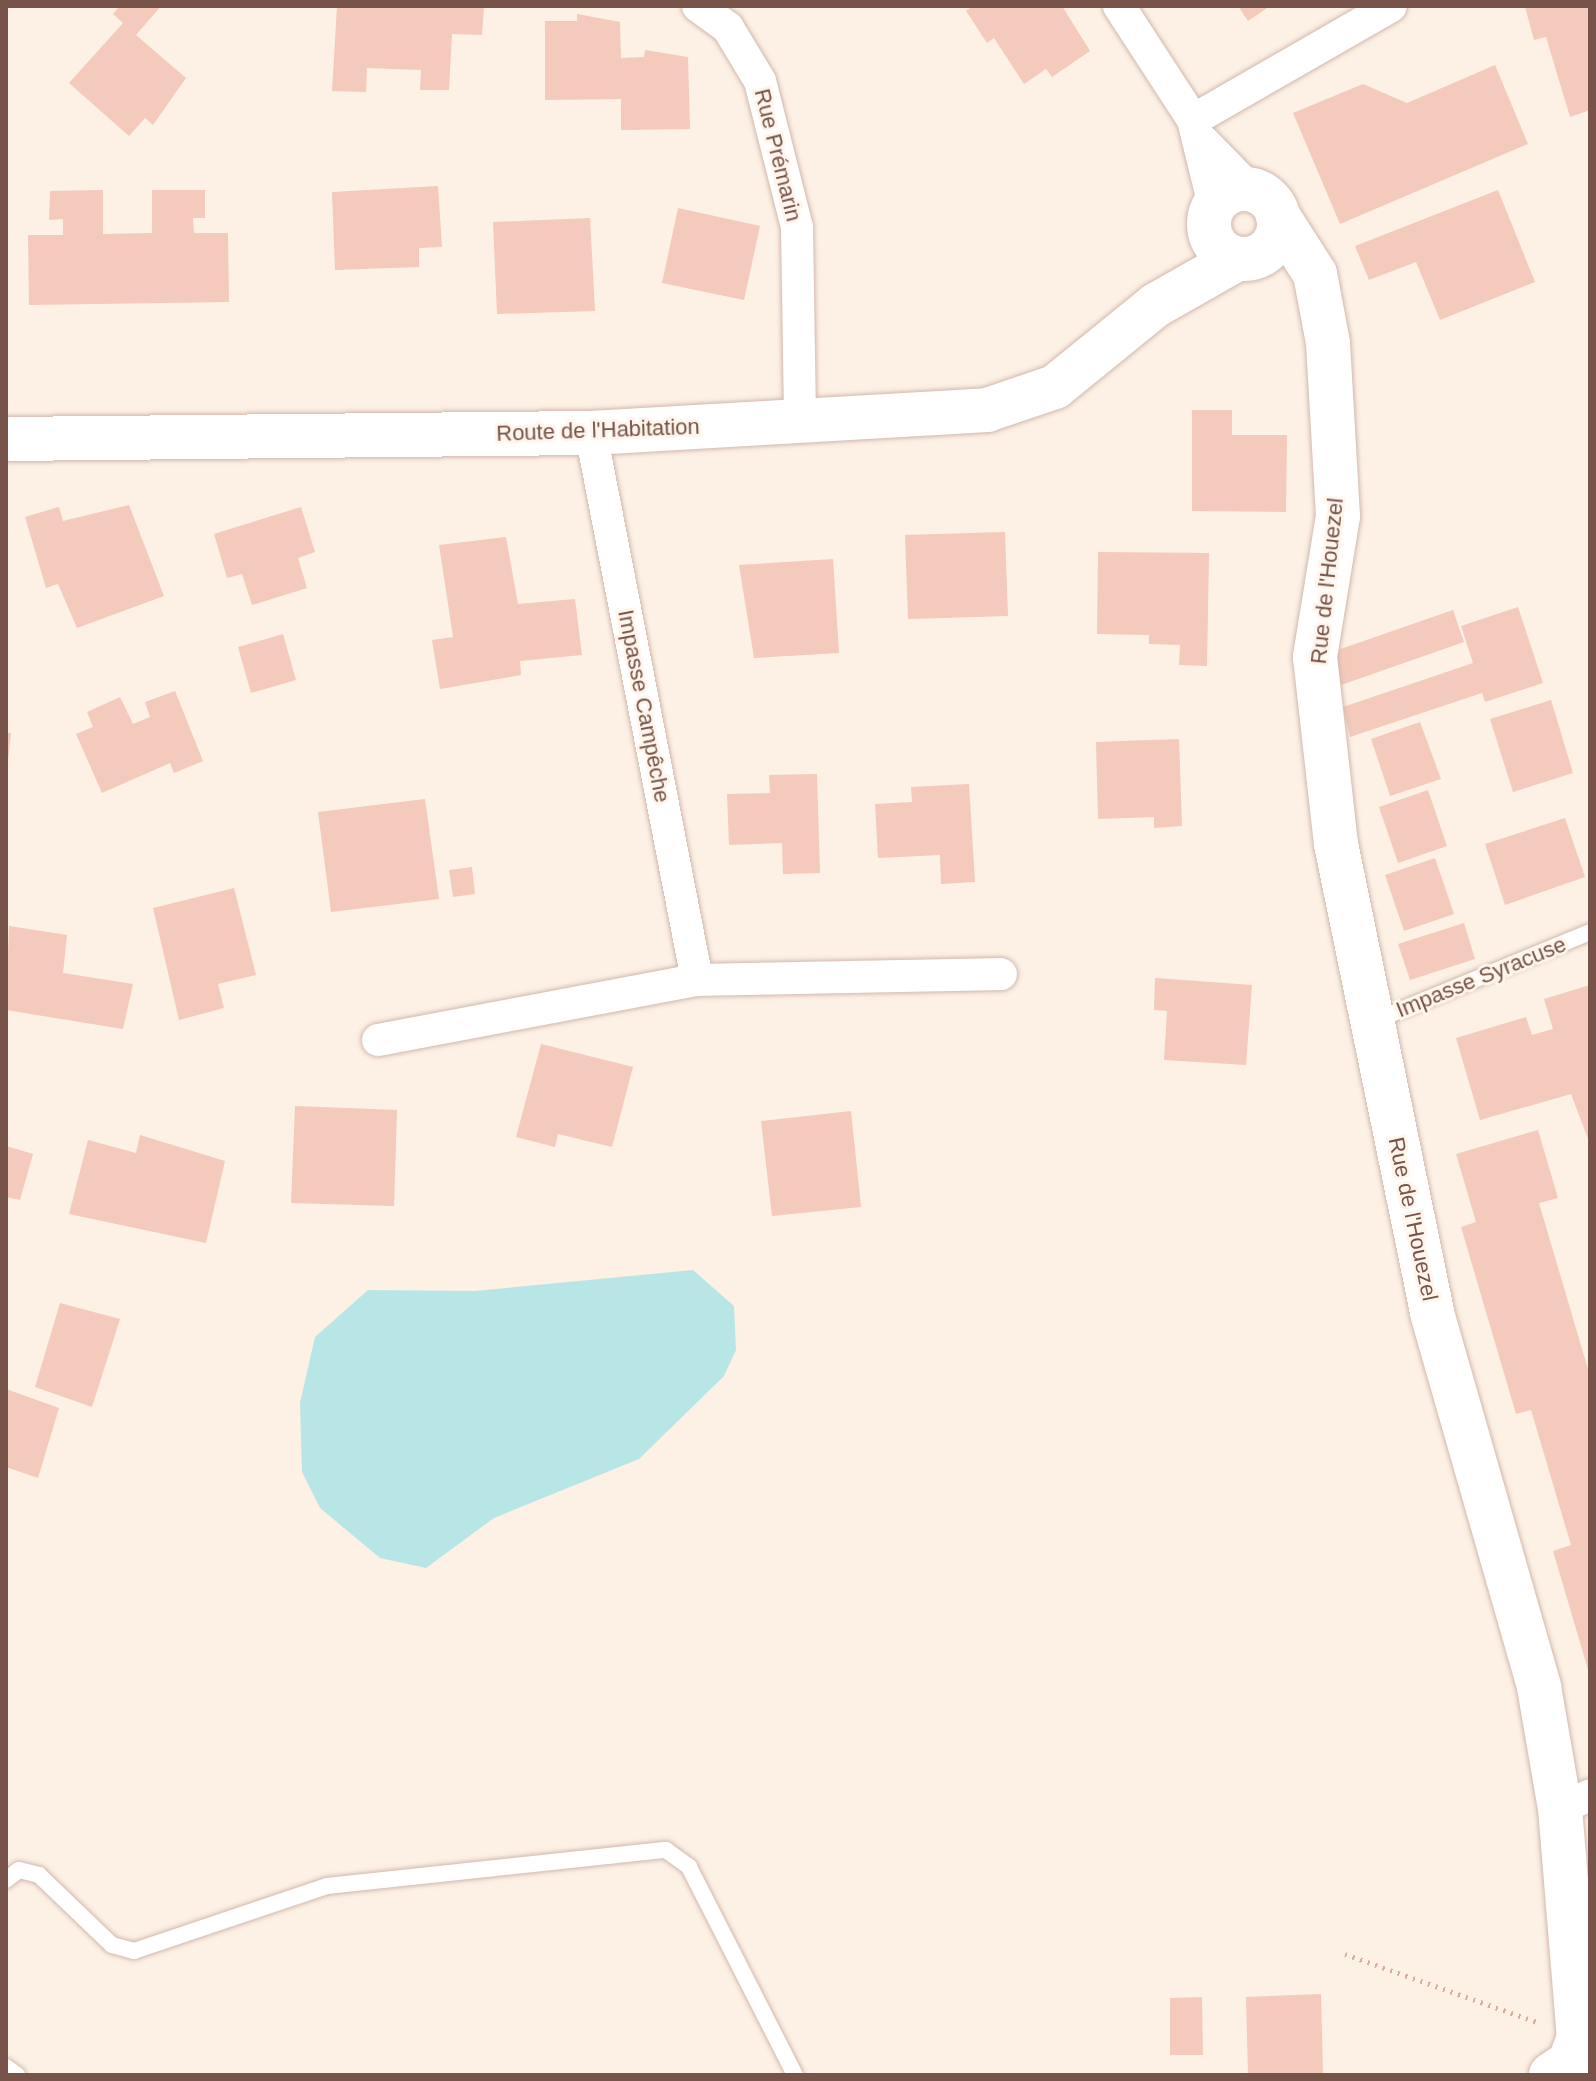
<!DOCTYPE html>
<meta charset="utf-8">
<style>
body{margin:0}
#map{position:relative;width:1596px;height:2081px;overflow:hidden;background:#fdf0e5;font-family:Arial,sans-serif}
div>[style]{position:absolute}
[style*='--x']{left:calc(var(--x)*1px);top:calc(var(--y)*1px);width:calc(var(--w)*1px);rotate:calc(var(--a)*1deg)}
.water>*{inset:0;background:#b8e6e7}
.building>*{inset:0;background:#f3cabb}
.path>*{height:5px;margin-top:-2.5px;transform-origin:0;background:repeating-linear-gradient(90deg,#d8ad9e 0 2px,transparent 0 8px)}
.roads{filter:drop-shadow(0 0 2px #d1b9ad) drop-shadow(0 0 2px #d1b9ad)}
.lane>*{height:16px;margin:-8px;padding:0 8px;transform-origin:8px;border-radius:8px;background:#fff}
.street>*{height:32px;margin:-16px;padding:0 16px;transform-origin:16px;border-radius:16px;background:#fff}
.secondary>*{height:44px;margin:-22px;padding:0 22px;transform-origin:22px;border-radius:22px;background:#fff}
.secondary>.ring{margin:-22px;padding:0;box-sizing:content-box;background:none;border:44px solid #fff;border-radius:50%}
span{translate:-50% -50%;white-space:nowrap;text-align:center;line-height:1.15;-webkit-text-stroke:6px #fff5ec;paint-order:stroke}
.street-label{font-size:22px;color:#775349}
.frame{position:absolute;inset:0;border:8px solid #775349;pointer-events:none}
</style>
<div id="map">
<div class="water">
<i style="clip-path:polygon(693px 1270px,734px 1306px,736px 1350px,724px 1376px,639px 1459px,494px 1518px,426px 1568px,380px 1558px,320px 1508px,302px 1472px,300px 1403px,315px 1337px,368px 1290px,475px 1291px)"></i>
</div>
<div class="building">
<i style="clip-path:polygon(120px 6px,161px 6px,136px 35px,186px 78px,153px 125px,145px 118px,129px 136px,69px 83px,123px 23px,113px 14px)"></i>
<i style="clip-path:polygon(337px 6px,484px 6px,482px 35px,452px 34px,449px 90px,420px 90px,421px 70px,367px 68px,366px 92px,332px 91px)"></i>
<i style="clip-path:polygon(973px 6px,1062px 6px,1090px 51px,1052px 77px,1046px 69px,1024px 84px,994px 38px,987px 43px,966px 11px)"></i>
<i style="clip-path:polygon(1238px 6px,1270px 6px,1248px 21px)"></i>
<i style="clip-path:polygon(1590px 6px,1590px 110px,1570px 117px,1546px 37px,1534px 40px,1525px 7px)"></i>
<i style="clip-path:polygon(577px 14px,620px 22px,621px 58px,644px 57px,645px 50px,688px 57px,690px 129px,621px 130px,621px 99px,545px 100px,545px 21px,577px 21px)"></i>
<i style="clip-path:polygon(1495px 65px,1528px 144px,1340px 224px,1293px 113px,1363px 84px,1407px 103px)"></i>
<i style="clip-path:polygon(438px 186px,442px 247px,419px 248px,419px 267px,335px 270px,332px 192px)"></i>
<i style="clip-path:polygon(103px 190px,103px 234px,152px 233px,152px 190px,205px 190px,205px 218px,193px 218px,194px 233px,228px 233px,229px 302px,29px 305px,28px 235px,63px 235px,63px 219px,49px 220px,50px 191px)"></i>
<i style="clip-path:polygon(1498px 190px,1535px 282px,1440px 320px,1416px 262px,1369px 280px,1355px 246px)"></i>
<i style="clip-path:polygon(678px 208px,760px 226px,744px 300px,662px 283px)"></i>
<i style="clip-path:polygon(590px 218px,595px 311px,497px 314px,493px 222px)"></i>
<i style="clip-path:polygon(1192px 410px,1232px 410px,1232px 435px,1287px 435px,1286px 512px,1192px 511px)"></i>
<i style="clip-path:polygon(129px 505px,164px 596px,77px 628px,58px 584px,46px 588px,25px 517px,59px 507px,63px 521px)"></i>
<i style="clip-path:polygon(301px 507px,315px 552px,298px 558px,307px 588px,252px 605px,242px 574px,227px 578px,214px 534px)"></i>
<i style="clip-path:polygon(1005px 532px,1008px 616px,908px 619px,905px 535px)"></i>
<i style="clip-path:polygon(506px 537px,518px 604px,575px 599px,582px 655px,520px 661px,521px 675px,440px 689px,432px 640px,453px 637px,439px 545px)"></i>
<i style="clip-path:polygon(1098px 552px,1209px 553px,1207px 666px,1179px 665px,1180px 645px,1149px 644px,1149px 635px,1097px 634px)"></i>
<i style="clip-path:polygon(833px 559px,839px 653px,754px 658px,739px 565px)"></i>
<i style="clip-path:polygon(1518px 607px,1543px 683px,1485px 702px,1482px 693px,1350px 737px,1343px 707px,1473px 663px,1461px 626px)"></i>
<i style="clip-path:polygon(1453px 610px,1464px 642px,1341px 685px,1329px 653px)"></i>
<i style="clip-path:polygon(283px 634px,296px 680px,251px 693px,238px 647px)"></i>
<i style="clip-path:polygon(175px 691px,203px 761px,174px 773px,170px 763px,102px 793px,76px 734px,93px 727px,87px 712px,120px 697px,133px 724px,150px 717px,145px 702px)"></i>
<i style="clip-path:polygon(1551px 700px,1573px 773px,1513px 792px,1490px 719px)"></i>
<i style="clip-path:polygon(1420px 722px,1441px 779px,1390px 796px,1371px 739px)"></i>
<i style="clip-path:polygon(6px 733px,11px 733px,8px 761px,6px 761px)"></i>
<i style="clip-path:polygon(1179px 739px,1182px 826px,1154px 828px,1154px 817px,1098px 819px,1096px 742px)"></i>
<i style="clip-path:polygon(817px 774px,820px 873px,783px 874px,782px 843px,729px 845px,727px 794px,770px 793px,769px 775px)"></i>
<i style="clip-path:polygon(969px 784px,975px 882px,941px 884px,940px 855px,878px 858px,875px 804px,912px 802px,911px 787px)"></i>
<i style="clip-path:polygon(1428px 790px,1447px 846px,1398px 863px,1379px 807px)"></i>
<i style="clip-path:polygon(425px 799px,439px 899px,331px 912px,318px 812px)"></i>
<i style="clip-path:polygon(1565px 818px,1585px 877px,1505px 905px,1485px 844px)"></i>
<i style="clip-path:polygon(1435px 858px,1454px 914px,1404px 931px,1385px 875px)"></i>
<i style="clip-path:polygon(472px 867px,475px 894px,453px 897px,449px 870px)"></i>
<i style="clip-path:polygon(234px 888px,256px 975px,218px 984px,224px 1008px,179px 1020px,153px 908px)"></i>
<i style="clip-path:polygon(1464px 923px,1475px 959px,1410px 980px,1398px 944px)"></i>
<i style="clip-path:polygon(9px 926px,67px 935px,63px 973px,133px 984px,123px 1029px,6px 1010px)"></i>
<i style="clip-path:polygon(1155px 978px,1252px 985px,1246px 1065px,1164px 1060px,1167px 1011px,1154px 1010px)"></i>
<i style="clip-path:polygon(1590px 985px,1590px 1144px,1571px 1094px,1480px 1120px,1456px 1038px,1526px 1017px,1532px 1035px,1553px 1029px,1544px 999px)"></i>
<i style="clip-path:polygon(541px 1044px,633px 1067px,612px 1147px,558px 1134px,555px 1147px,516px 1137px)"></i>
<i style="clip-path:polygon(295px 1106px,397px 1110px,394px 1206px,291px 1203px)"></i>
<i style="clip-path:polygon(851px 1111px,861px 1207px,772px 1216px,761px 1121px)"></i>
<i style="clip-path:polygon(1538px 1130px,1558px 1198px,1539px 1203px,1590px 1376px,1589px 1673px,1553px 1551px,1571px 1545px,1531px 1410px,1516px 1414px,1461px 1227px,1476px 1222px,1456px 1154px)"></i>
<i style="clip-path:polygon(140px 1135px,225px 1161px,206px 1243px,69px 1214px,88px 1140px,136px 1153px)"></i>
<i style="clip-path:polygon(6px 1146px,33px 1154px,20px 1200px,6px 1197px)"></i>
<i style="clip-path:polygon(60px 1303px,120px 1319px,92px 1407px,35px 1387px)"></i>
<i style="clip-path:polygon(6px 1389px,59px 1408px,38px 1478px,6px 1467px)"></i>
<i style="clip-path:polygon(1321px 1994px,1323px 2074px,1248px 2075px,1246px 1997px)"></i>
<i style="clip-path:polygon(1202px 1997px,1203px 2055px,1170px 2055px,1170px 1998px)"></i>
</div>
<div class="path">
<i style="--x:1345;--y:1954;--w:204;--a:19.5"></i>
</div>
<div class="roads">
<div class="lane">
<i style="--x:1374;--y:1021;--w:234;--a:-22.4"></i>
<i style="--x:6;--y:1880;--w:16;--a:-38"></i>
<i style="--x:19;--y:1870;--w:21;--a:14"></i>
<i style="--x:39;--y:1875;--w:101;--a:43.8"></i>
<i style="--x:112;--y:1945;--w:23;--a:15"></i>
<i style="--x:134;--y:1951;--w:204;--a:-18.6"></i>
<i style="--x:327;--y:1886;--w:341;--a:-6.1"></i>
<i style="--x:666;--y:1850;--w:29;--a:36"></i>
<i style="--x:689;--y:1867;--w:233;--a:63"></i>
<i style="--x:6;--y:2067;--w:14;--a:36"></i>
</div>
<div class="street">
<i style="--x:698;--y:6;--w:37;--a:36"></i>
<i style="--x:728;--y:28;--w:62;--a:58.9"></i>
<i style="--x:760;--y:81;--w:151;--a:75.8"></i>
<i style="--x:797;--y:227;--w:196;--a:89.1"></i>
<i style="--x:1119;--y:6;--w:136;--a:57"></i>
<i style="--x:1193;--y:120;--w:89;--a:76.3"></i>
<i style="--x:1193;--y:120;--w:228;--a:-29.9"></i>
<i style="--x:1203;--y:141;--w:67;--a:45.6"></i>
<i style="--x:591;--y:433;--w:557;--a:79.03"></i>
<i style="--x:697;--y:980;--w:304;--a:-1.1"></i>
<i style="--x:378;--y:1040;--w:325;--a:-10.7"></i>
<i style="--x:1560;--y:1808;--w:33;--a:-23"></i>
</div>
<div class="secondary">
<i class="ring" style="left:1209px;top:189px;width:26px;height:26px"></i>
<i style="--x:1278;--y:216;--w:69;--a:57.5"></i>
<i style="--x:1315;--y:274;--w:70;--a:79.3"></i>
<i style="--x:1328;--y:343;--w:173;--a:86.7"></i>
<i style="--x:1338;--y:516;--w:143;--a:99.3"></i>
<i style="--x:1315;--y:657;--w:188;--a:83.6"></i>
<i style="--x:1336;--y:844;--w:479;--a:78.4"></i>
<i style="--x:1432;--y:1313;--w:389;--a:74"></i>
<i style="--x:1539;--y:1687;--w:123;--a:80.2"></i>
<i style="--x:1560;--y:1808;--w:230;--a:85.3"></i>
<i style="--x:1579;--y:2037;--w:27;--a:110"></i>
<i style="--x:1570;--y:2062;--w:23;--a:146"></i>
<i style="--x:6;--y:439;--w:585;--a:-0.59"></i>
<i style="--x:591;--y:433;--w:397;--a:-3.3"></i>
<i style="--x:987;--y:410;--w:72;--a:-18.7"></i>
<i style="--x:1055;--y:387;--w:130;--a:-39.1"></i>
<i style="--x:1156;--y:305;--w:93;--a:-29.6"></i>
</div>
</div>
<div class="street-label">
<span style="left:778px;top:155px;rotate:76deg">Rue Prémarin</span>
<span style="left:598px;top:430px;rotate:-2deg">Route de l'Habitation</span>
<span style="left:1327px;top:581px;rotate:-84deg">Rue de l'Houezel</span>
<span style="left:644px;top:706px;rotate:79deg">Impasse Campêche</span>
<span style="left:1481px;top:977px;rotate:-22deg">Impasse Syracuse</span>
<span style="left:1413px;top:1219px;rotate:78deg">Rue de l'Houezel</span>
</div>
<div class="frame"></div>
</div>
